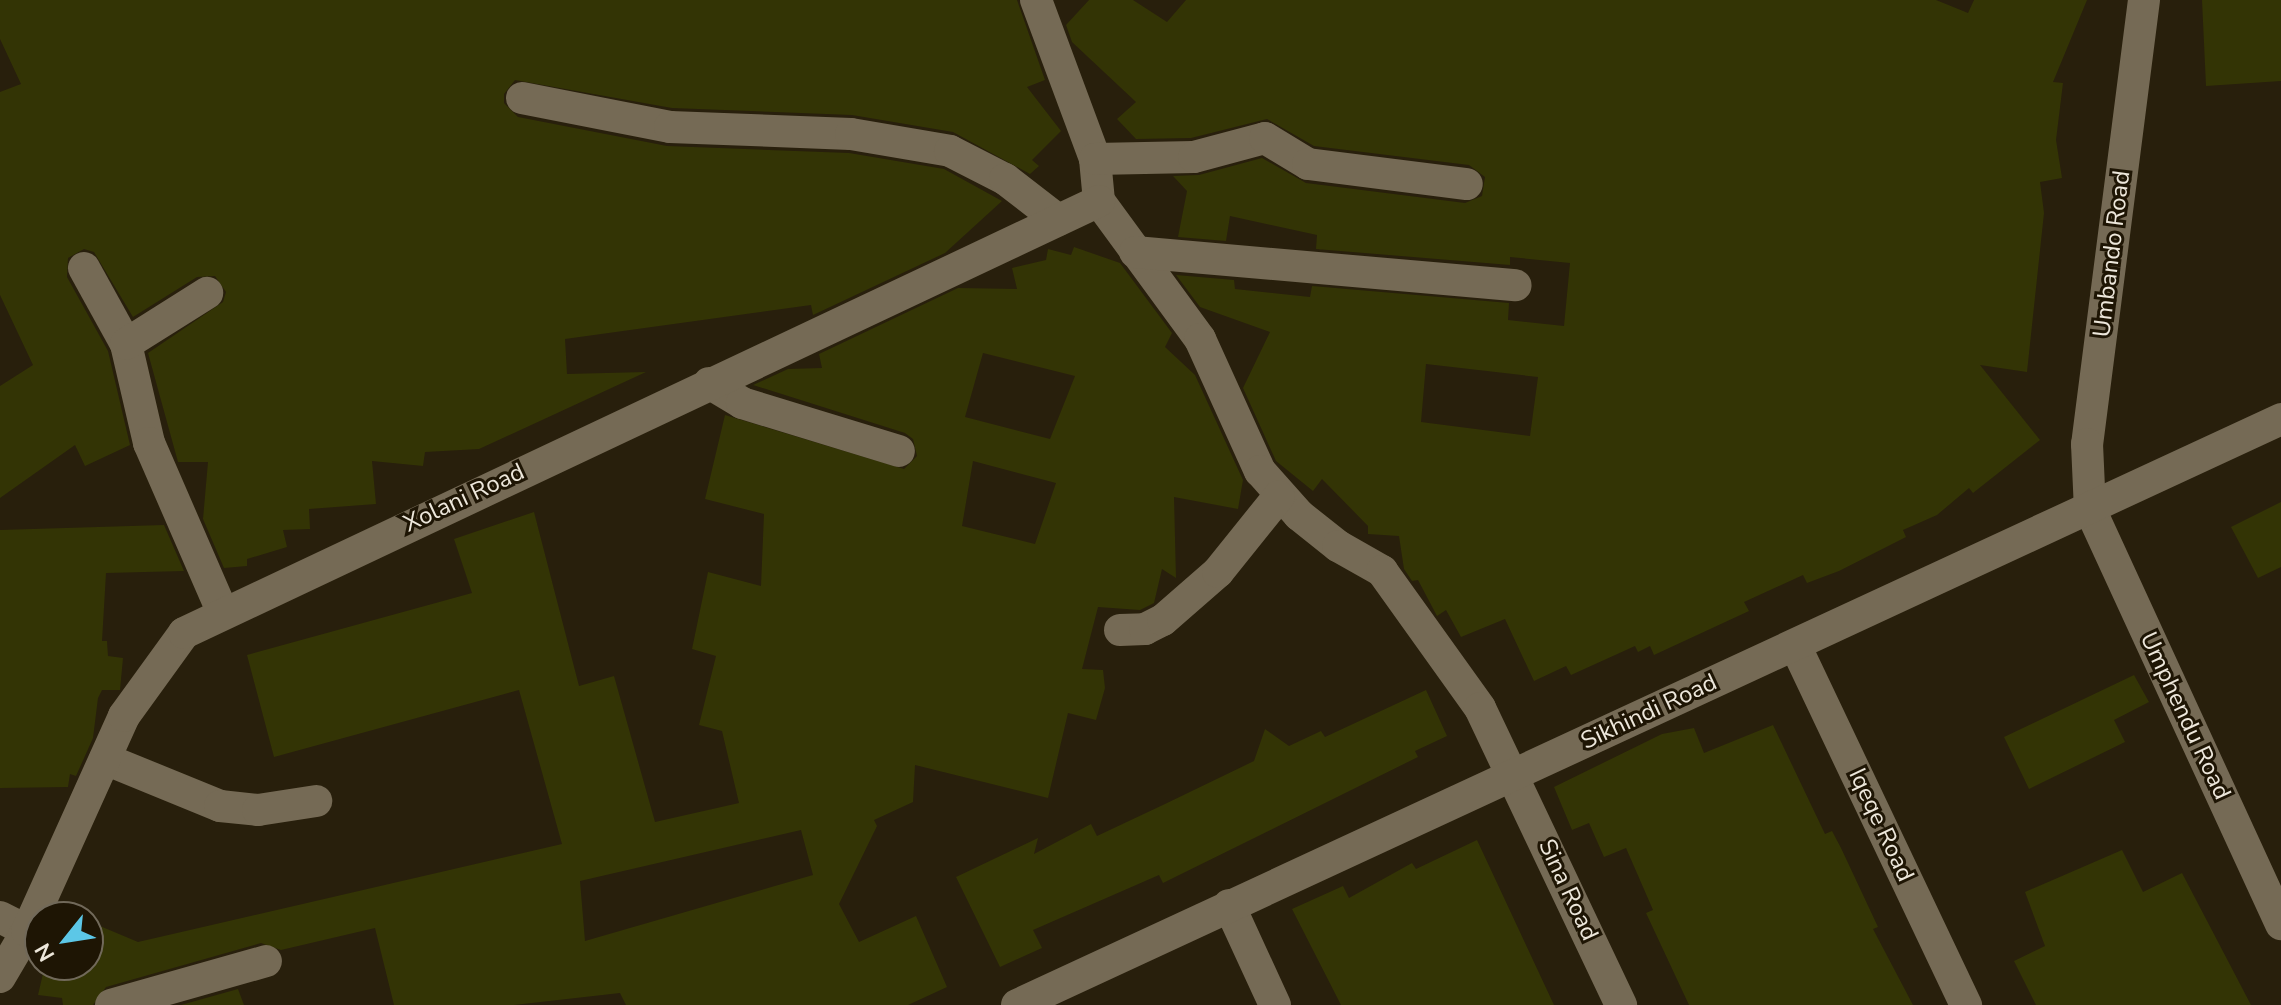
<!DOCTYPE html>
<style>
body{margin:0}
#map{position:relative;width:2281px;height:1005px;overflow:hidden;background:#281f0c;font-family:"Nunito Sans",sans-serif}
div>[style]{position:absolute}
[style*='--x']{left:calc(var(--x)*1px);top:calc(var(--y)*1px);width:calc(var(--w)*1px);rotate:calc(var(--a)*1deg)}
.building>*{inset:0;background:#333405}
.minor>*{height:32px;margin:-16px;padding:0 16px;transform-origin:16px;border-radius:16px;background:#756a55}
span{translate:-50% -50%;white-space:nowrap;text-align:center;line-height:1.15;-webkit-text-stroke:6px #1e1504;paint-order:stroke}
.street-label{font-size:24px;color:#ede7db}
.north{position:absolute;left:24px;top:901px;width:80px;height:80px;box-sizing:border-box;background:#1e1504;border:2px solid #71695a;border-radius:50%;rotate:240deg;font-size:22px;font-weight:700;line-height:32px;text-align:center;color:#ede7db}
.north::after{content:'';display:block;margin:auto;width:28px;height:36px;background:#5cc7e7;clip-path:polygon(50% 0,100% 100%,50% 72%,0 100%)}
</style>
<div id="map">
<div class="building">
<i style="clip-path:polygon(0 0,1017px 0,1045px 80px,1027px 87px,1061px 131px,1032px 160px,1039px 166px,1030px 174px,953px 132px,852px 115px,672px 108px,515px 80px,504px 94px,504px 103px,518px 117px,667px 146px,849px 153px,944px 169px,1002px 201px,945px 253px,813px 315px,811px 305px,565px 339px,567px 374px,646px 372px,479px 449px,425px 452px,423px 466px,372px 461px,376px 504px,309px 509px,310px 529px,283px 530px,287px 547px,247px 559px,247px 566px,224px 568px,203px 519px,208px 462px,178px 462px,148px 353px,223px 302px,226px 292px,215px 276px,197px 277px,133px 317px,94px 252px,84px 249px,68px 258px,67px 277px,108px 351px,130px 445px,85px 466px,75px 445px,0 498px,0 386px,33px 365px,0 295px,0 92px,21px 84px,0 39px)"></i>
<i style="clip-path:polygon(evenodd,1089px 0,1133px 0,1167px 22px,1186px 0,1936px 0,1968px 13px,1974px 0,2087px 0,2053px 82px,2063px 83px,2056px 140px,2062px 178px,2040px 182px,2044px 213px,2027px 372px,1980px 365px,2040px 440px,1973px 493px,1969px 488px,1937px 515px,1903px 530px,1906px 537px,1839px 571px,1807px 583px,1803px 575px,1744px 602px,1749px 611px,1654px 655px,1650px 646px,1638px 652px,1635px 646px,1571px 675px,1566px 666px,1534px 681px,1505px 619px,1461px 637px,1446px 610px,1437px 616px,1418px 580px,1412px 581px,1404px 569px,1399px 536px,1368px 534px,1368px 526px,1322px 479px,1313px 491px,1276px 461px,1243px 388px,1270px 332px,1200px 307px,1176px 275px,1234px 280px,1235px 289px,1310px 297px,1312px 286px,1509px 303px,1508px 320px,1564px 326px,1570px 263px,1510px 257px,1510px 265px,1316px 249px,1317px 235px,1230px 216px,1226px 241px,1178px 237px,1187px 191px,1173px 176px,1199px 175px,1262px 158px,1306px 183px,1465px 203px,1482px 196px,1485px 177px,1469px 165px,1314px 146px,1267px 119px,1191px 138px,1136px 139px,1117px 119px,1136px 102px,1072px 42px,1066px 25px,1089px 0,1426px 364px,1538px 377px,1530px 436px,1421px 422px,1426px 364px)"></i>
<i style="clip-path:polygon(2202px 0,2281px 0,2281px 81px,2206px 86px)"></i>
<i style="clip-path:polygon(evenodd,1074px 247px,1120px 263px,1172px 333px,1165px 347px,1195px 375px,1243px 480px,1238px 509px,1174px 497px,1176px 578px,1162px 569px,1154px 603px,1140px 610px,1098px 607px,1082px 669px,1103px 670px,1105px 688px,1096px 720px,1068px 713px,1048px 798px,915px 765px,913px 802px,874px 820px,877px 826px,839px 904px,859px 942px,916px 916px,947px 987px,908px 1005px,626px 1005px,620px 993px,514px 1005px,394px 1005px,375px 928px,281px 950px,261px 943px,106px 987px,93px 1005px,63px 1005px,62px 998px,38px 995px,45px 965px,88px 965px,88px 921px,138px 942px,562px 844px,519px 690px,274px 757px,247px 655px,472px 593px,454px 539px,534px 512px,579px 686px,614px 676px,655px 822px,739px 803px,722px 731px,699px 725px,716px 656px,692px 649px,708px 572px,761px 586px,764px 514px,705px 499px,725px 415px,904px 469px,917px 456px,913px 439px,905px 433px,753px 385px,788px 369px,822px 368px,819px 354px,958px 288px,1017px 289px,1012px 268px,1046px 260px,1048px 249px,1071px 255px,1074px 247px,983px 353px,1075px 376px,1050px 439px,965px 417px,983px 353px,1074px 247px,973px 461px,1056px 483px,1035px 544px,962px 526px,973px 461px,1074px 247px,801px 830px,813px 875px,585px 941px,580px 881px,801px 830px)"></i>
<i style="clip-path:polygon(2281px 502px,2281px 567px,2258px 578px,2231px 527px)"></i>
<i style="clip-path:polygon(164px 525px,184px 571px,106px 573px,102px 641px,107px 641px,108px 656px,123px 658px,120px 690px,102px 690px,98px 698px,93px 738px,76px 776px,70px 774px,68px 787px,0 788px,0 530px)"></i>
<i style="clip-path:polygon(2134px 675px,2149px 702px,2114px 720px,2125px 742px,2029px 789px,2004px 737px)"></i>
<i style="clip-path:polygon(1426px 690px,1447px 736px,1415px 751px,1418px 757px,1163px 883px,1159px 875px,1033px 930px,1042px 948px,1000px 967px,956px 877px,1038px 838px,1034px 854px,1091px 824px,1097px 836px,1165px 804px,1254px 761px,1265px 729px,1289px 746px,1321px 731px,1325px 737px)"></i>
<i style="clip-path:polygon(1773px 725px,1825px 834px,1832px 831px,1841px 848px,1878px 927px,1873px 929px,1913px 1005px,1689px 1005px,1646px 913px,1653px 910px,1626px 848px,1604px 857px,1589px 823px,1572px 830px,1554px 787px,1662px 734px,1694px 728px,1704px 753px)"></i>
<i style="clip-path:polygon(1477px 840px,1554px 1005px,1341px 1005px,1292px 909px,1343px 886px,1349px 898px,1412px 863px,1416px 869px)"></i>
<i style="clip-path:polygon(2122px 850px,2143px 892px,2182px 873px,2251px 1005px,2036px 1005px,2014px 961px,2045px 946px,2025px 892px)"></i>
<i style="clip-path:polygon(238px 989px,244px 1005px,181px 1005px)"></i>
</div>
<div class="minor">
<i style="--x:1036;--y:0;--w:170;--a:69.6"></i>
<i style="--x:1095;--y:159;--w:42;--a:84.6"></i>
<i style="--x:1099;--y:201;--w:171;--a:53.8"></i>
<i style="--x:1200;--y:339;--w:145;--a:65.6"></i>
<i style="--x:1260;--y:471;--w:59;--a:48.4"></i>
<i style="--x:1299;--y:515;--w:50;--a:38.5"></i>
<i style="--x:1338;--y:546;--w:51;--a:29.6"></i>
<i style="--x:1382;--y:571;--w:168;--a:54.4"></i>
<i style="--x:1480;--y:708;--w:329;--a:64.6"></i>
<i style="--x:2144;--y:0;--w:448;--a:97.3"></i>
<i style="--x:2087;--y:444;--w:65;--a:87.4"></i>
<i style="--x:2090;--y:509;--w:457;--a:65.3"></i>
<i style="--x:522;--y:98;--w:151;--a:11.1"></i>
<i style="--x:670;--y:127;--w:181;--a:2.2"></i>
<i style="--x:851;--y:134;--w:100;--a:9.7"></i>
<i style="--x:950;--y:151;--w:62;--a:27"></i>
<i style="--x:1005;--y:179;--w:67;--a:37.7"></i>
<i style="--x:1095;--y:159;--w:99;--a:-1.2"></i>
<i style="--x:1194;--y:157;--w:73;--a:-15"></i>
<i style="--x:1265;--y:138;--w:50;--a:31.2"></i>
<i style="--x:1308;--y:164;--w:160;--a:7.2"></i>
<i style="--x:1135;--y:252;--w:382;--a:5"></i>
<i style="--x:84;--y:268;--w:87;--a:61.1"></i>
<i style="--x:126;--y:344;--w:102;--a:76.9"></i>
<i style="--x:149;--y:443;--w:183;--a:66.5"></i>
<i style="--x:126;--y:344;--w:96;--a:-32.2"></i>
<i style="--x:709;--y:383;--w:39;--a:31"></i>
<i style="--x:742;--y:403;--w:164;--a:17"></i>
<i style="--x:1120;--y:630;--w:25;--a:-2"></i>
<i style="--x:1145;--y:629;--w:20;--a:-27"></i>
<i style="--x:1163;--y:620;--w:73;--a:-41.1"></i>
<i style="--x:1218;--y:572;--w:97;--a:-51.2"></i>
<i style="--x:1795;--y:645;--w:399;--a:64.6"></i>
<i style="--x:105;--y:759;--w:124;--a:22.2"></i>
<i style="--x:220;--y:806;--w:38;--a:6"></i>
<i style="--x:258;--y:810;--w:59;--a:-8.8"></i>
<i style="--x:1229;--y:905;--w:110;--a:65.3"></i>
<i style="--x:0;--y:917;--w:30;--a:27"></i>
<i style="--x:0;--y:977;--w:53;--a:-59.6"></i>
<i style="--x:27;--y:931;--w:236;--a:-65.7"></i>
<i style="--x:124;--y:716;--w:102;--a:-54.1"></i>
<i style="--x:184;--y:633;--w:1012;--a:-25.27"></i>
<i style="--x:111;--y:1005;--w:161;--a:-15.8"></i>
<i style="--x:1017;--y:1005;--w:1393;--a:-24.87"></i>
</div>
<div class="street-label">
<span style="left:2112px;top:254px;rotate:-83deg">Umbando Road</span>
<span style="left:464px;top:498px;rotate:-25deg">Xolani Road</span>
<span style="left:1649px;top:712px;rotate:-25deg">Sikhindi Road</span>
<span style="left:2185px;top:716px;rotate:65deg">Umphendu Road</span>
<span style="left:1881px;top:825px;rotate:65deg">Iqeqe Road</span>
<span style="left:1568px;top:890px;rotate:65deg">Sina Road</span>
</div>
<div class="north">N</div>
</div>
